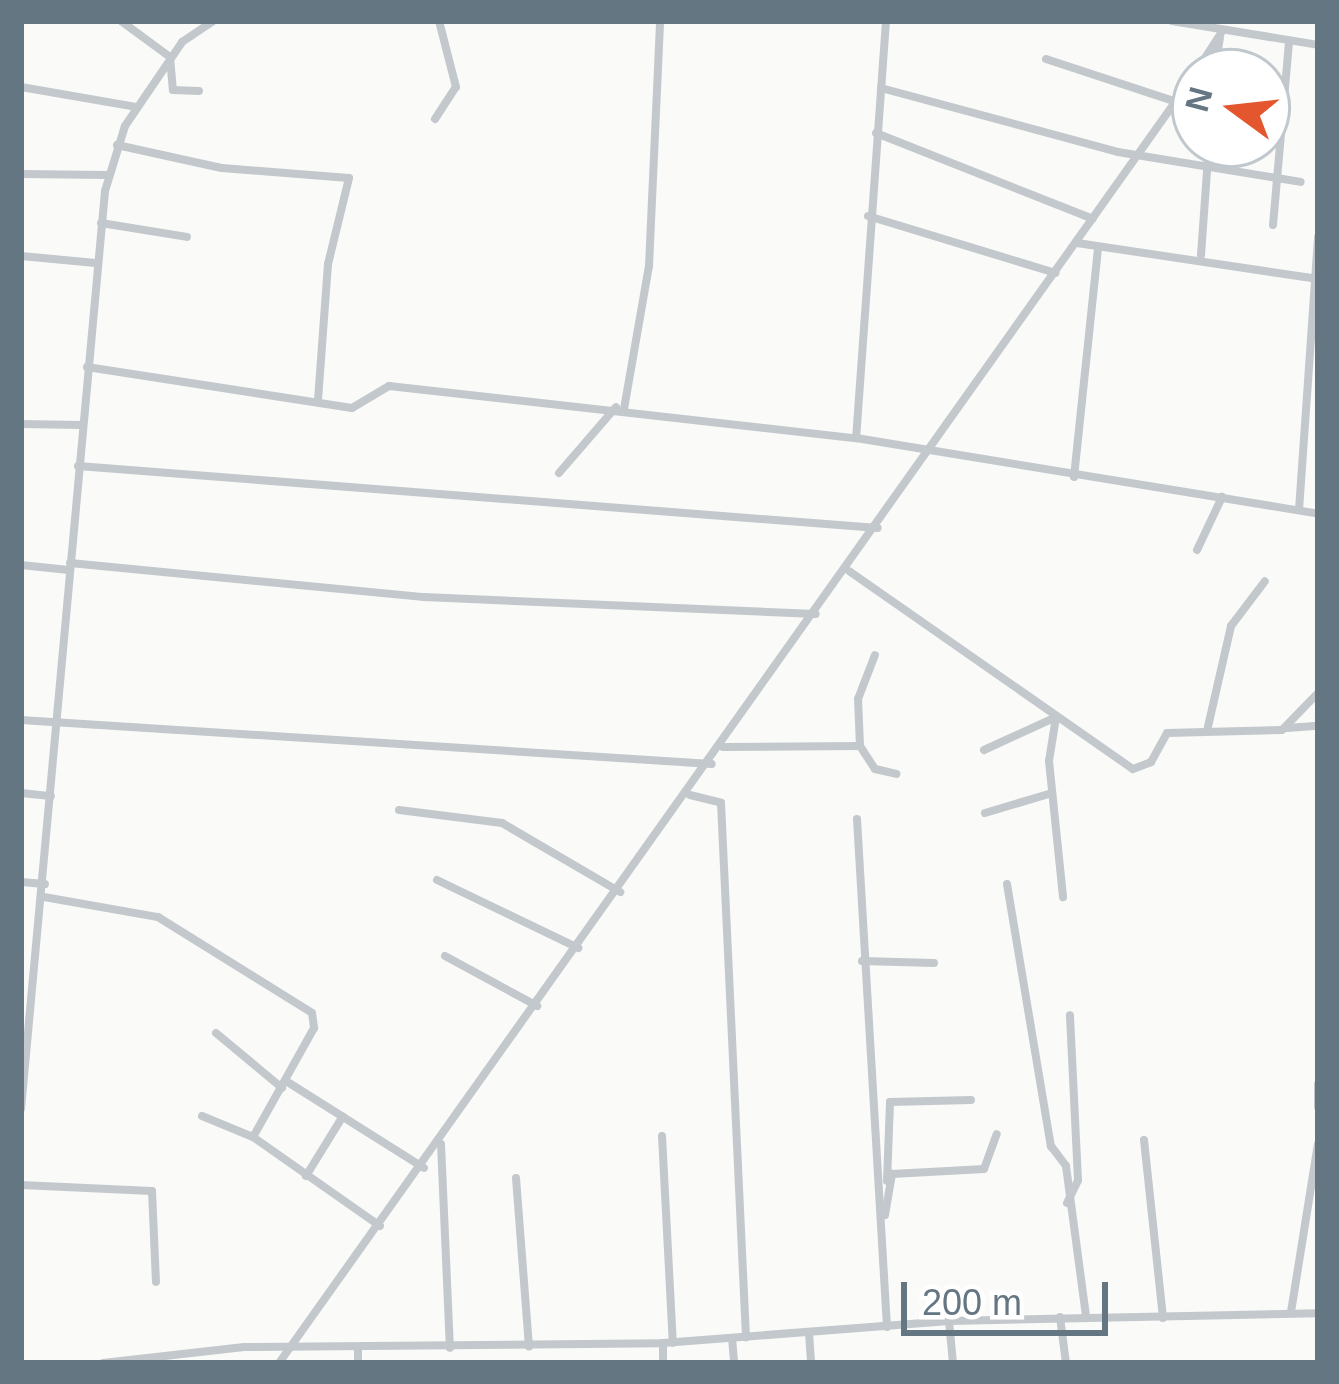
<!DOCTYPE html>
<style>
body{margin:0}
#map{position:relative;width:1339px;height:1384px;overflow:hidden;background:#fafaf8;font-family:Arial,sans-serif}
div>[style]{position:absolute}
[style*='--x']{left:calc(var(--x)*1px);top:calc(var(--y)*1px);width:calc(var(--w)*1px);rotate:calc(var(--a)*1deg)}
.minor>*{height:8px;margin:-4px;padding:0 4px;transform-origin:4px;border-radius:4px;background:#c3c8cc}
span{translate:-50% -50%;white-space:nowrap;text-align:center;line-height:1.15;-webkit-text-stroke:12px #fff;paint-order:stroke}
.frame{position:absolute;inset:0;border:24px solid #657683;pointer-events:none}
.north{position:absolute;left:1171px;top:48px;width:120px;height:120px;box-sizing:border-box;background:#fff;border:3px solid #c1c8cd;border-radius:50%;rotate:285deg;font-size:33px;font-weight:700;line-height:48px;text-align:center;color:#657683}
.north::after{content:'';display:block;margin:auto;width:42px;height:54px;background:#e4572e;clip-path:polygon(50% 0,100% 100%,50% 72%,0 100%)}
.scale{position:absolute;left:901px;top:1282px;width:207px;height:54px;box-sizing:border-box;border:6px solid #657683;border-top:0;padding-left:15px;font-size:36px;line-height:42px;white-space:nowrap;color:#657683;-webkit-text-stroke:9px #fff;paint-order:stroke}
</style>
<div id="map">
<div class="minor">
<i style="--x:121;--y:21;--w:61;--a:36.3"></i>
<i style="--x:170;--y:57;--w:33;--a:85"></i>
<i style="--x:173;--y:90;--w:26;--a:2"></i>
<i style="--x:886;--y:21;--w:418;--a:94.1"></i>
<i style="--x:856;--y:438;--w:468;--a:9.3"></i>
<i style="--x:1172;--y:21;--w:148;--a:9.3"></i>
<i style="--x:1046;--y:59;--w:138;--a:18.2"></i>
<i style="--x:1196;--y:72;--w:46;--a:-57.3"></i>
<i style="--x:1214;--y:72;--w:34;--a:-80"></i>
<i style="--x:21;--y:87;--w:118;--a:9.8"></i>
<i style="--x:881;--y:88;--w:245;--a:15.1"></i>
<i style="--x:1118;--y:152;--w:185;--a:9.3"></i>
<i style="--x:435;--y:119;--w:38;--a:-57"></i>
<i style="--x:456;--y:87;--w:68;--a:-104.4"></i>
<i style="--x:876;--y:133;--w:233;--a:21.6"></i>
<i style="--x:117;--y:145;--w:107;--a:12.4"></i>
<i style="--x:222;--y:168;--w:127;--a:4.5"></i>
<i style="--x:349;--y:178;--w:89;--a:103.7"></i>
<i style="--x:328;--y:264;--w:136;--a:94.2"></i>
<i style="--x:21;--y:174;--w:87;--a:0.7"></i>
<i style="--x:868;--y:216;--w:196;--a:16.9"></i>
<i style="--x:101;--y:223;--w:87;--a:9.2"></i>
<i style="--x:1273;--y:225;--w:185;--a:-85"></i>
<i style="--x:1077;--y:243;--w:244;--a:8.5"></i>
<i style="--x:1201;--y:255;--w:111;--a:-85.9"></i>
<i style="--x:21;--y:256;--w:75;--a:5.3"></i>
<i style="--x:87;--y:367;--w:268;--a:8.8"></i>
<i style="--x:352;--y:408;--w:43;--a:-30.7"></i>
<i style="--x:389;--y:386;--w:470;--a:6.4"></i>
<i style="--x:624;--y:409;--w:145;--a:-80.1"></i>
<i style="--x:649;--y:266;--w:245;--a:-87.4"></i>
<i style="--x:21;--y:424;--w:61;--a:0.9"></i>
<i style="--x:78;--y:466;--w:802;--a:4.43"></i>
<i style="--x:559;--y:473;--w:87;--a:-49.2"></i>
<i style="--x:1074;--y:477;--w:231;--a:-84"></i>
<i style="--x:1299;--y:510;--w:274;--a:-86"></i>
<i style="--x:1197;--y:550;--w:59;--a:-64.7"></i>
<i style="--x:70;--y:563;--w:356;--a:5.5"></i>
<i style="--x:424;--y:597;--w:392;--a:2.5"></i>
<i style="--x:21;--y:565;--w:48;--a:5.9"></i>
<i style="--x:849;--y:571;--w:346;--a:34.9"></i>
<i style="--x:1133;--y:769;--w:19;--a:-21"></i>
<i style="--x:1151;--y:762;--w:33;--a:-61"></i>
<i style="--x:1167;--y:733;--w:115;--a:-1.5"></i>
<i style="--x:1282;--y:730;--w:52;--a:-45.8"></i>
<i style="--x:21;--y:720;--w:692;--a:3.64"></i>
<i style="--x:1287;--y:728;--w:31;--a:-4"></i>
<i style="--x:1207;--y:731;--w:108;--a:-77.1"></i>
<i style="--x:1231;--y:626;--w:56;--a:-52.9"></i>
<i style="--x:860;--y:746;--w:47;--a:-92.4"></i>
<i style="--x:858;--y:699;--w:47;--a:-68.9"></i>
<i style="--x:723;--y:747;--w:137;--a:-0.4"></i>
<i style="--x:860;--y:746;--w:27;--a:57"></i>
<i style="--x:875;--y:769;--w:22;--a:13"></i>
<i style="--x:984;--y:750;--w:79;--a:-24.6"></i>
<i style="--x:1056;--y:717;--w:45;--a:99"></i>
<i style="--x:1049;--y:761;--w:137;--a:84.1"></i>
<i style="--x:21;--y:793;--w:30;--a:6"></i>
<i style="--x:690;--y:795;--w:32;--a:14"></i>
<i style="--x:721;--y:803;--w:535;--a:87.32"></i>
<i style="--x:399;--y:810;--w:104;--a:7.2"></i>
<i style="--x:502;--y:823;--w:137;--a:30.3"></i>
<i style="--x:985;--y:813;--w:70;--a:-16.6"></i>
<i style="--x:857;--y:819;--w:509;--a:86.62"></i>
<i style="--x:437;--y:880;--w:157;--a:25.7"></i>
<i style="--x:21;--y:882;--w:24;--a:5"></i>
<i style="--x:1007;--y:884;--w:266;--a:80.5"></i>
<i style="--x:1051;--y:1146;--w:25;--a:53"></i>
<i style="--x:1066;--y:1166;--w:151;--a:82.4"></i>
<i style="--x:44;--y:897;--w:116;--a:10"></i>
<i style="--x:158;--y:917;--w:181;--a:31.9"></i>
<i style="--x:312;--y:1013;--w:15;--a:82"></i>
<i style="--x:314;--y:1028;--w:125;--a:119.2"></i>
<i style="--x:445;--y:956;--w:105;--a:28.5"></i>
<i style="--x:862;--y:961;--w:72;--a:1.6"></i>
<i style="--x:216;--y:1033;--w:86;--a:39.8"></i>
<i style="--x:286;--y:1081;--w:163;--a:32.2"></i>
<i style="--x:1318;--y:1084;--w:23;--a:90"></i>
<i style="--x:21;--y:1109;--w:922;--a:-84.77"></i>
<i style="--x:105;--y:191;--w:68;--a:-72.9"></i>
<i style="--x:125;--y:126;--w:102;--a:-55.8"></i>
<i style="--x:182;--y:42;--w:37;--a:-34"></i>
<i style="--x:202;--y:1116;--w:55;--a:22.4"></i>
<i style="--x:253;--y:1137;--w:155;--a:35"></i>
<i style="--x:662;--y:1136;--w:207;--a:87"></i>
<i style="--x:1144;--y:1140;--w:179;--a:83.9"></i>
<i style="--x:441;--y:1144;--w:204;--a:87.5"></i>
<i style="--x:306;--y:1176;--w:70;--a:-58.3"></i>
<i style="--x:516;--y:1178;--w:169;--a:85.6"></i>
<i style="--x:887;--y:1181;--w:79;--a:-87.8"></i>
<i style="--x:890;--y:1102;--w:81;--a:-1.4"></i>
<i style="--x:21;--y:1185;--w:131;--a:2.6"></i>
<i style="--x:152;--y:1191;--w:91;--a:87.5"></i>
<i style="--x:1067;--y:1203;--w:25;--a:-64"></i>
<i style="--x:1078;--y:1180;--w:165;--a:-92.8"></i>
<i style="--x:885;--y:1215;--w:42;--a:-80.3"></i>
<i style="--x:892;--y:1174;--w:92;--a:-3.1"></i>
<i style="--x:984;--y:1169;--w:37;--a:-70"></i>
<i style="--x:1291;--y:1312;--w:170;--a:-80.9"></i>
<i style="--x:1060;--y:1317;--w:46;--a:82.6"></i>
<i style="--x:949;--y:1321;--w:42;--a:84.6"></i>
<i style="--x:809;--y:1333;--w:30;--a:86"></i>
<i style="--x:732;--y:1338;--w:25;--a:85"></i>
<i style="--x:663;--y:1343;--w:20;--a:90"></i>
<i style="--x:358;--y:1349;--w:14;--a:90"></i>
<i style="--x:103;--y:1363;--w:142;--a:-6.5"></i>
<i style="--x:244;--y:1347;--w:419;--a:-0.5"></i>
<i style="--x:663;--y:1343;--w:287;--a:-4.4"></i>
<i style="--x:949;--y:1321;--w:369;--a:-1.2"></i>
<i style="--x:279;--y:1363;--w:1581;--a:-54.6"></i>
</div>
<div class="frame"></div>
<div class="north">N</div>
<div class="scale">200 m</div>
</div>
